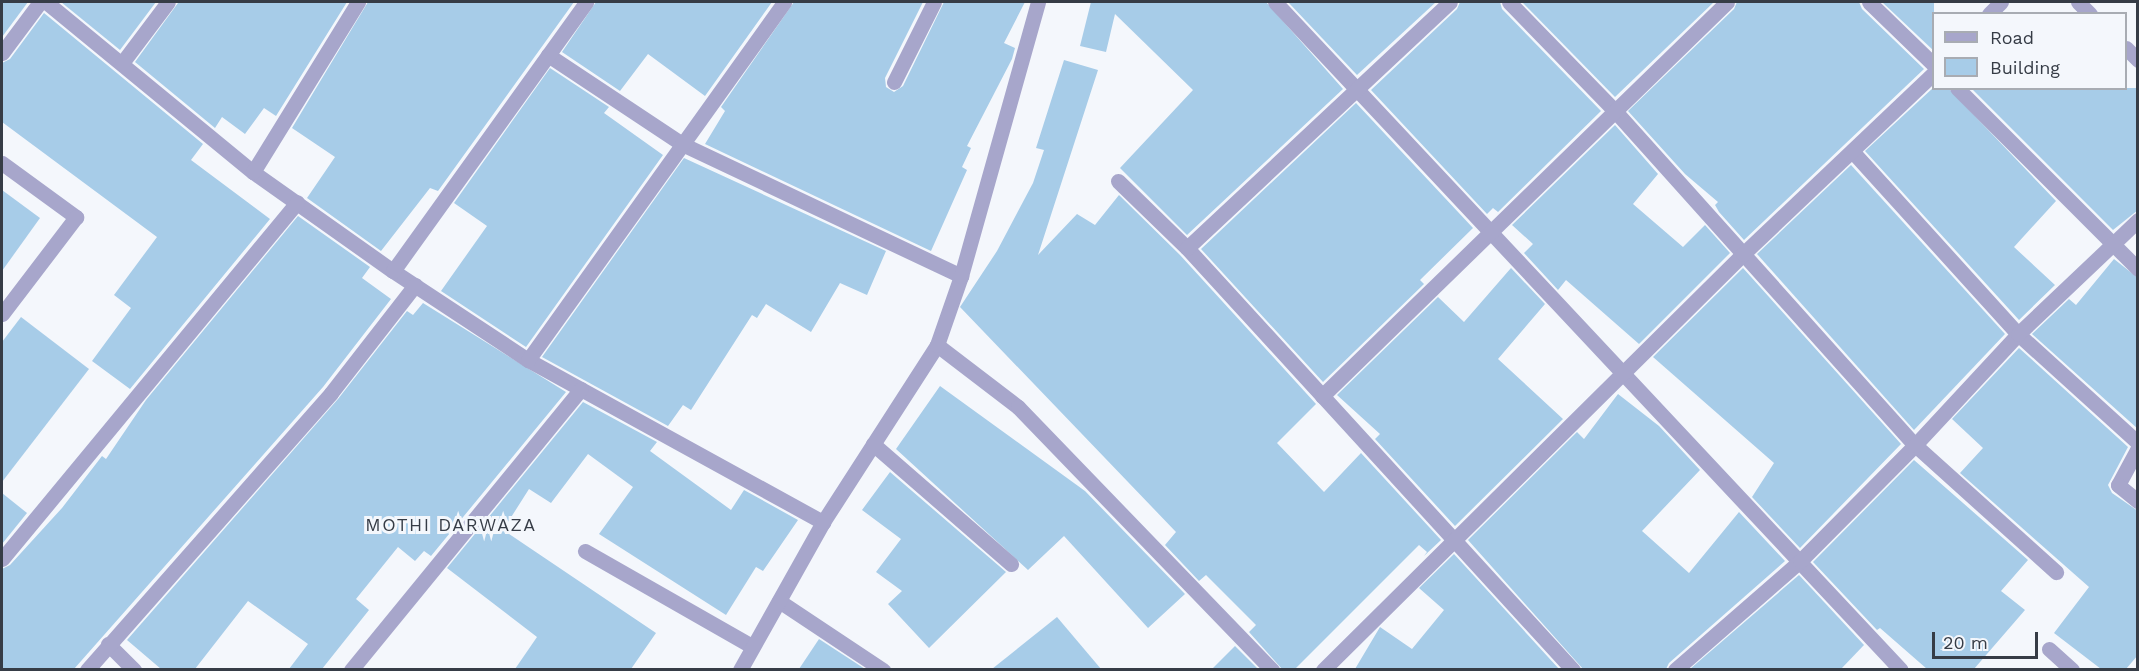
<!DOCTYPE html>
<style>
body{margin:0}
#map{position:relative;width:2139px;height:671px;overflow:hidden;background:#f4f7fc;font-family:"Work Sans",sans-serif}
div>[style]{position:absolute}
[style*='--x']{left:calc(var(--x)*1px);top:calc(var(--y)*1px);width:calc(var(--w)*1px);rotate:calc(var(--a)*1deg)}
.building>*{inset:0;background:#a7cce8}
.minor>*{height:15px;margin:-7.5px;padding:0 7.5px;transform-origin:7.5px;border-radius:7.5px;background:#a7a6cb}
span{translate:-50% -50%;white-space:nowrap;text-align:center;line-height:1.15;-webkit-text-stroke:6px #f4f7fc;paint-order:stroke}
.neighbourhood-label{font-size:18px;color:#363c46;letter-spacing:1.5px}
.frame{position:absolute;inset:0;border:3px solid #363c46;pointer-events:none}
.legend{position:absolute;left:1932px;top:12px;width:195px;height:78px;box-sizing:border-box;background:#f4f7fc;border:2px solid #a8acb3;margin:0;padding:8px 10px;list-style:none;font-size:18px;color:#363c46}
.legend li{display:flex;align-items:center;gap:12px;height:30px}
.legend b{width:30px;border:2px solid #a8acb3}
.scale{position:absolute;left:1932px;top:632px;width:106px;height:27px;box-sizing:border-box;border:3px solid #363c46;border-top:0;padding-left:8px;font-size:18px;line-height:21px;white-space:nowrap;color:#363c46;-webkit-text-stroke:4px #f4f7fc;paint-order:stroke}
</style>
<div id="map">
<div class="building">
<i style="clip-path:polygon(2px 2px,28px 2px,2px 37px)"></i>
<i style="clip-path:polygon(61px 2px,156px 2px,120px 50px)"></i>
<i style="clip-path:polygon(368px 2px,574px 2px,438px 191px,430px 188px,381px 251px,307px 198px,335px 157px,292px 128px)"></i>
<i style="clip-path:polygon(596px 2px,772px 2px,705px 96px,648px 54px,620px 91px,562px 52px)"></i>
<i style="clip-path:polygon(794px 2px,923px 2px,885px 78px,886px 87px,894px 92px,903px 86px,944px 2px,1025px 2px,1004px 43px,1015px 48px,1012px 59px,967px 146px,971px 148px,962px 167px,967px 170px,931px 251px,705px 144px,725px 111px,721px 107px)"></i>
<i style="clip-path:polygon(1091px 2px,1266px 2px,1343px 89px,1187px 235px,1120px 168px,1193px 90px,1115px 14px,1106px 52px,1080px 46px)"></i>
<i style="clip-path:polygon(1288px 2px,1436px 2px,1357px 75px)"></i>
<i style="clip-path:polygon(1460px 2px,1500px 2px,1502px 9px,1601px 111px,1498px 212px,1493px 208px,1487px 214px,1371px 90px,1457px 9px)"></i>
<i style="clip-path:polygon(1522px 2px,1714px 2px,1615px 97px)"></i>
<i style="clip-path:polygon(1737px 2px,1859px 2px,1862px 9px,1924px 69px,1744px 240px,1719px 212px,1715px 205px,1718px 202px,1685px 174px,1628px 111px,1734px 9px)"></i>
<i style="clip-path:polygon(1882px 2px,1934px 2px,1934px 51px)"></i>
<i style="clip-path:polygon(178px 3px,178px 2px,347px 2px,276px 116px,264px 108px,245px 134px,222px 117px,215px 128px,135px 62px)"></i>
<i style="clip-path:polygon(44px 13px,203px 144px,191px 160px,270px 219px,130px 389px,92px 361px,131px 308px,114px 295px,157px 237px,2px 122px,2px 63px,10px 59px)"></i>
<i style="clip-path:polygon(1064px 60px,1098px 70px,1038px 255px,1077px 214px,1095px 225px,1119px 195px,1180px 255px,1316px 404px,1277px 443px,1324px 492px,1361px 453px,1441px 540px,1424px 556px,1427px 552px,1419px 545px,1295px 669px,1282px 669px,1249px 632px,1256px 625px,1206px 575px,1199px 581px,1165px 545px,1176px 532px,960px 307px,997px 251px,1033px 183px,1044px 150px,1036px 148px)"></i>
<i style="clip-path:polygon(550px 68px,609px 107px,604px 113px,663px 155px,526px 347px,441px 291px,487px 226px,454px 203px)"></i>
<i style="clip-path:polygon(1934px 87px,1948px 88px,2056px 201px,2014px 247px,2055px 285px,2019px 320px,1865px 151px)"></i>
<i style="clip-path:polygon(1971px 88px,2138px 88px,2138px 210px,2113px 230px)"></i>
<i style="clip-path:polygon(1356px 103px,1473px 228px,1420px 280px,1424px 284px,1323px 382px,1201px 249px)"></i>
<i style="clip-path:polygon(1615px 125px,1658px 174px,1633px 204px,1683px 247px,1705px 225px,1730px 253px,1639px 344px,1566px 280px,1558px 290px,1524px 253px,1533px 244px,1512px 225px)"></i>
<i style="clip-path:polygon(684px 158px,886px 251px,867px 295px,840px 283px,811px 332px,766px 304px,757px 318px,752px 315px,691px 410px,683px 405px,668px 426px,542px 357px)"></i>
<i style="clip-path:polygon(1851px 165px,2005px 334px,1914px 430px,1757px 254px)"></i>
<i style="clip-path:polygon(2px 190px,40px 218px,2px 271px)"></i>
<i style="clip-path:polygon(298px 216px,370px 267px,362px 278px,391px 299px,323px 387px,74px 669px,2px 669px,2px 569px,10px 565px,62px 508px,102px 456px,106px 459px,146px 400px)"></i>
<i style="clip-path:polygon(2114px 259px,2138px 278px,2138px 429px,2032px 334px,2069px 299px,2076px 305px)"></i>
<i style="clip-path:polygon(1511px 268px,1545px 304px,1498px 359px,1563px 419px,1455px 526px,1375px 439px,1380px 434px,1337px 395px,1438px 297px,1464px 322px)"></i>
<i style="clip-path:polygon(1743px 268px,1901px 444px,1800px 548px,1752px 497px,1774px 463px,1653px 357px)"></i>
<i style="clip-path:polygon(423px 303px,566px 392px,431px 556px,424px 551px,415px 561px,398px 547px,356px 599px,369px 610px,322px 669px,289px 669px,308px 644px,248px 601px,195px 669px,161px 669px,127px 640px,338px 399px,407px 311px,413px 315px)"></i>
<i style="clip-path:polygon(21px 317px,89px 369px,2px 482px,2px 342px)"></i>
<i style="clip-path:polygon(2019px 348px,2128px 447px,2108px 485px,2112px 493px,2138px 511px,2138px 655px,2126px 669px,2101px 669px,2054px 633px,2089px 587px,1960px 473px,1983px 448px,1952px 419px)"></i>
<i style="clip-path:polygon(940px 386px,1085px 491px,1185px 594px,1148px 628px,1064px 536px,1028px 570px,896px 449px)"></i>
<i style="clip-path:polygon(1618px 394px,1659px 426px,1700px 470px,1642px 531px,1689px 573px,1739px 512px,1785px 561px,1669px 663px,1666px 669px,1583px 669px,1468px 540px,1577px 432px,1584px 439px)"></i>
<i style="clip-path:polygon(583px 402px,657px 442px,650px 451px,731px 510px,744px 490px,798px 520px,763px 571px,756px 567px,726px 615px,599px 534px,633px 487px,588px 454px,551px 503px,529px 489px,503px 530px,656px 633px,631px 669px,515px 669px,537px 637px,447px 568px)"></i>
<i style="clip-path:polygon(1914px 460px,2028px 560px,2001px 591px,2025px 610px,1974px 669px,1927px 669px,1880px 628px,1877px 630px,1813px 562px)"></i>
<i style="clip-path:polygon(890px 472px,1006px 572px,929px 648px,888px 604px,902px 591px,876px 572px,901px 539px,862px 510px)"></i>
<i style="clip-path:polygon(2px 493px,27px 513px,2px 544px)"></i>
<i style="clip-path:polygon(1454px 554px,1559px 669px,1355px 669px,1380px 627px,1412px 649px,1444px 610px,1419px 588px)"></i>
<i style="clip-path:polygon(1799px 575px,1864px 645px,1841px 669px,1690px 669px)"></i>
<i style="clip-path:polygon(1057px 617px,1101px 669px,992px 669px)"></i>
<i style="clip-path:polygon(819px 639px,865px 669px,799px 669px)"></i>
<i style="clip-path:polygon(1235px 646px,1258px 669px,1212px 669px)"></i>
</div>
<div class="minor">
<i style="--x:46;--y:2;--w:268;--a:39.4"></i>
<i style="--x:253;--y:172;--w:171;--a:35.3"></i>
<i style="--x:393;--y:271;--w:162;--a:33.4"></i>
<i style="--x:528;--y:360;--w:337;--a:28.8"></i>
<i style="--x:1275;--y:2;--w:915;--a:46.86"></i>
<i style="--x:1509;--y:2;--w:152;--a:45.8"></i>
<i style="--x:1615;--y:111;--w:449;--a:48.1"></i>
<i style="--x:1915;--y:445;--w:190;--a:42"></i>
<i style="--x:1869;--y:2;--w:91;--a:44.1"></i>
<i style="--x:2078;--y:2;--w:17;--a:45"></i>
<i style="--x:1989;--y:14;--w:17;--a:-45"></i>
<i style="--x:2126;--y:48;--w:17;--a:45"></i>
<i style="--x:2;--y:53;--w:64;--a:-53.3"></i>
<i style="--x:548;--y:55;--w:161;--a:33.6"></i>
<i style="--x:682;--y:144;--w:309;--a:25.3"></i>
<i style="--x:122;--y:63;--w:76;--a:-53"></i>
<i style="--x:894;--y:82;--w:89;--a:-63.4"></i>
<i style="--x:1957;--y:88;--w:256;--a:45"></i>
<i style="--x:1852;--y:151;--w:247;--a:47.8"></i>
<i style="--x:2018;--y:334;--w:162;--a:42.2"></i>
<i style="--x:2;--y:163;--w:92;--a:36.1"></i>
<i style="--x:76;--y:217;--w:122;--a:127.3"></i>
<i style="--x:253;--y:172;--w:200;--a:-58.3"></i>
<i style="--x:1118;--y:181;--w:96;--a:44.2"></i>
<i style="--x:1187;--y:248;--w:572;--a:47.55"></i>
<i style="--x:1187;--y:248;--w:360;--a:-43.1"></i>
<i style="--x:393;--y:271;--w:331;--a:-54.3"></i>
<i style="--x:937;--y:345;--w:102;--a:37.4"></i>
<i style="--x:1018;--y:407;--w:366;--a:46"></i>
<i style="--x:528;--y:360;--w:440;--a:-54.4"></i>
<i style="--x:1322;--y:396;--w:565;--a:-44.21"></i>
<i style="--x:873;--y:444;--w:183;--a:41"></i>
<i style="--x:2138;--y:448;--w:42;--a:118.4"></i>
<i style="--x:2118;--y:485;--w:26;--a:39"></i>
<i style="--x:585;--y:551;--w:193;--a:29.7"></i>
<i style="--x:2;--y:559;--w:463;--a:-50.4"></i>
<i style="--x:779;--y:601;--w:125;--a:33.6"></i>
<i style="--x:108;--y:644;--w:37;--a:45"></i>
<i style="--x:2049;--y:649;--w:31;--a:42"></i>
<i style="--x:87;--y:670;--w:369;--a:-48.6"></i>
<i style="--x:331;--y:393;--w:137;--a:-52.1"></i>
<i style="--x:351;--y:670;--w:363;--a:-50.7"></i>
<i style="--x:740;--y:670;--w:170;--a:-60.7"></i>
<i style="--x:823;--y:522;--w:211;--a:-57.2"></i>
<i style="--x:937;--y:345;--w:73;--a:-70.8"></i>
<i style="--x:961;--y:276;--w:285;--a:-74.3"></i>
<i style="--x:1323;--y:670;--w:591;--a:-44.73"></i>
<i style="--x:1743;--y:254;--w:263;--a:-43.5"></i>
<i style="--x:1675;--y:670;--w:166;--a:-41.1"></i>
<i style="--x:1800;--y:561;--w:163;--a:-45.2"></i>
<i style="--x:1915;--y:445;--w:151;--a:-47.1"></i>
<i style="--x:2018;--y:334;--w:166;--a:-43.5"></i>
</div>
<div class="neighbourhood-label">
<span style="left:451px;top:525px">MOTHI DARWAZA</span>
</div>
<div class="frame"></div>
<ul class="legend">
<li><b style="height:8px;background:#a7a6cb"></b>Road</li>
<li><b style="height:16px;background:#a7cce8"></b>Building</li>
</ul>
<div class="scale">20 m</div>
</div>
